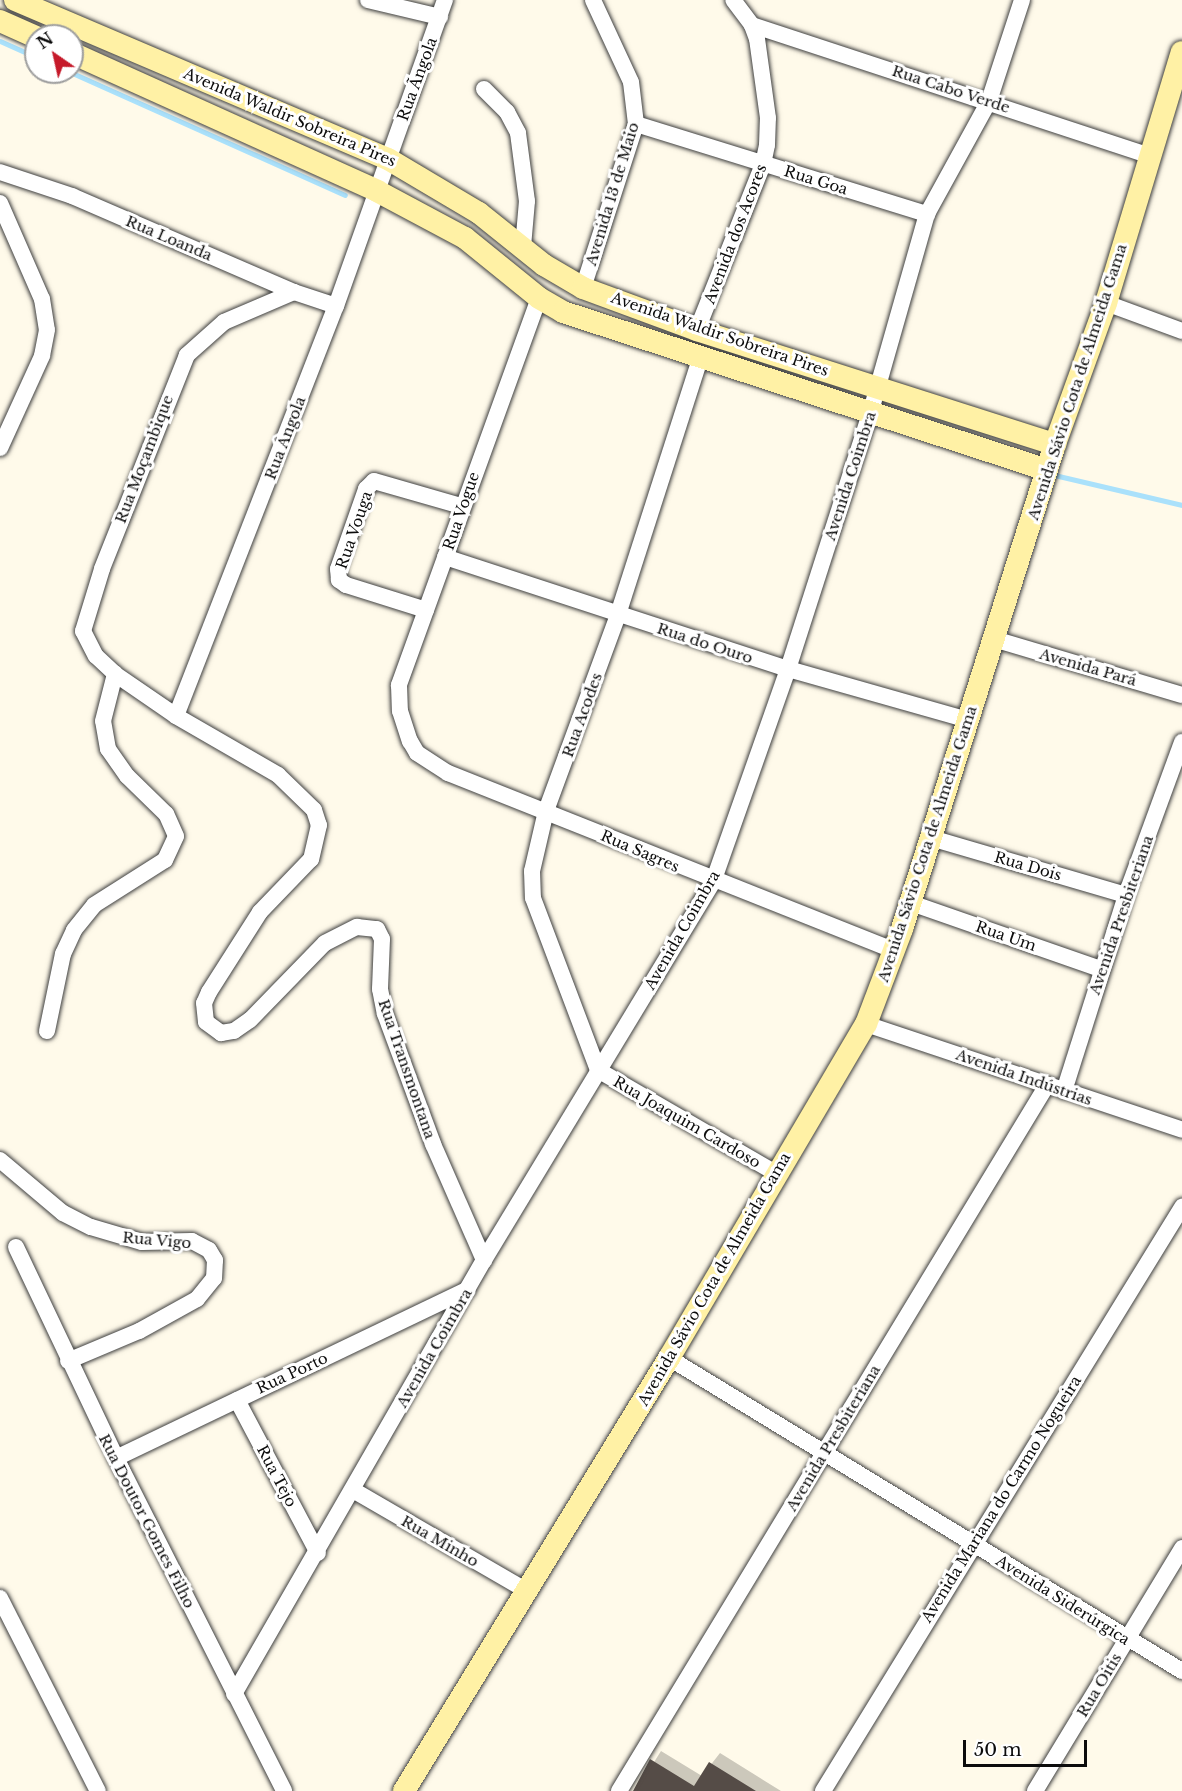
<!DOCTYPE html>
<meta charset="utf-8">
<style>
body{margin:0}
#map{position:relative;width:1182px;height:1791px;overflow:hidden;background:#fffaea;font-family:"Libre Baskerville",serif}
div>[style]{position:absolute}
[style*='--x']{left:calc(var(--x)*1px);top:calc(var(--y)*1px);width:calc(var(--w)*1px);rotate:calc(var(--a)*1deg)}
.shadow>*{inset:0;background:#0003}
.stream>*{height:5px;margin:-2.5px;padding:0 2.5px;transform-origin:2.5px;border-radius:2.5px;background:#aae1fb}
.building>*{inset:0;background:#554c47}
.roads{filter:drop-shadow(0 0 2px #3f3f3f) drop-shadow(0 0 2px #3f3f3f)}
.street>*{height:16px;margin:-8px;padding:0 8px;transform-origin:8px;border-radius:8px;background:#fff}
.secondary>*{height:22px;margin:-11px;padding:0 11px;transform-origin:11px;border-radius:11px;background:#fff1a5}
span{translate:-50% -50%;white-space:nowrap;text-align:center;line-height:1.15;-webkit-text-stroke:6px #fff;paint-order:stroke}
.street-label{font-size:15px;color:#0c0c0c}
.north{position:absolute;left:24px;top:24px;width:60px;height:60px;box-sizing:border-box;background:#fff;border:2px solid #9e9e9e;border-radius:50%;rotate:326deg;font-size:16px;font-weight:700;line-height:24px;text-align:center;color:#0c0c0c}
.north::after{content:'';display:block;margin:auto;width:21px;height:27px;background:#c61a2a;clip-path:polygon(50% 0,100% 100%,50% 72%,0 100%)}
.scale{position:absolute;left:963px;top:1740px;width:124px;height:27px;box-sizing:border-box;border:3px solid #0c0c0c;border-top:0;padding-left:8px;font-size:18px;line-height:21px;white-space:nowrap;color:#0c0c0c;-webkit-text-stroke:4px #fff;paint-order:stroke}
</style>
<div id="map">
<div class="shadow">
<i style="clip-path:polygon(661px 1751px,702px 1776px,720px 1753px,781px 1791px,636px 1791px)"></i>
</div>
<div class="stream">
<i style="--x:0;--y:41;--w:39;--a:24"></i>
<i style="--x:70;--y:72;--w:301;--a:24.1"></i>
<i style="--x:1050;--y:474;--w:136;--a:13.2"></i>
</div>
<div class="building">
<i style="clip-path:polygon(650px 1759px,694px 1786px,709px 1762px,756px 1791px,633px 1791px)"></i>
</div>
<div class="roads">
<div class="street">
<i style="--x:368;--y:0;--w:74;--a:13.3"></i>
<i style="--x:752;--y:25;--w:417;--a:18.2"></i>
<i style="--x:484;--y:89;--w:33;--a:45"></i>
<i style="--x:507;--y:112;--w:24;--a:62"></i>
<i style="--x:518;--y:133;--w:69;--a:82.5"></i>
<i style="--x:527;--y:201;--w:46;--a:95"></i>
<i style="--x:636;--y:124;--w:305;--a:17.2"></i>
<i style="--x:0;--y:172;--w:76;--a:18.4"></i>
<i style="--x:72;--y:196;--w:242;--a:23.4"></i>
<i style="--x:294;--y:292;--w:44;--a:18.4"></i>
<i style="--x:0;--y:203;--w:105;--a:66.4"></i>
<i style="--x:42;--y:299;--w:31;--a:81"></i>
<i style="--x:47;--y:330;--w:26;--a:101"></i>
<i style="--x:42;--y:356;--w:101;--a:114.5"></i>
<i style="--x:583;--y:288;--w:172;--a:-72.1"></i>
<i style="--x:636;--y:124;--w:42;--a:-96.8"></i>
<i style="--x:631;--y:82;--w:90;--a:-114.9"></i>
<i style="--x:294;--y:292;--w:76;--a:156.8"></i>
<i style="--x:224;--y:322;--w:50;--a:138.3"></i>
<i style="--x:187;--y:355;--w:230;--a:111.7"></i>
<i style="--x:102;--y:569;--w:65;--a:107"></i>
<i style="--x:83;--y:631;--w:28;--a:63"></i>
<i style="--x:96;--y:656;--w:26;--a:43"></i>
<i style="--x:115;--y:674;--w:74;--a:34.5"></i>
<i style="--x:176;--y:716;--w:118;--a:30"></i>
<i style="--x:278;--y:775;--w:50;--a:44.2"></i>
<i style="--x:314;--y:810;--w:16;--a:72"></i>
<i style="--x:319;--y:825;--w:35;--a:103"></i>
<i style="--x:311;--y:859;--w:74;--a:133.9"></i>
<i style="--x:260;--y:912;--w:95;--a:122.5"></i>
<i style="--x:209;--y:992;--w:12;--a:114"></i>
<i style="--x:204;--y:1003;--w:19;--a:84"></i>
<i style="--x:206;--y:1022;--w:19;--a:36"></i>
<i style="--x:221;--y:1033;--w:13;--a:-9"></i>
<i style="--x:234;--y:1031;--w:19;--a:-35"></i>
<i style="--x:250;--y:1020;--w:107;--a:-45.8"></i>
<i style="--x:325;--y:943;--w:36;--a:-27"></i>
<i style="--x:357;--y:927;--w:20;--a:6"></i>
<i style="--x:377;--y:929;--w:11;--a:63"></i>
<i style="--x:382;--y:939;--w:50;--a:92.3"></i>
<i style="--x:380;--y:989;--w:25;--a:79"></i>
<i style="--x:385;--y:1014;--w:139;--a:69.7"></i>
<i style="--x:433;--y:1144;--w:127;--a:66.3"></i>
<i style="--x:539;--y:298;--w:412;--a:109.9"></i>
<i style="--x:399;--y:685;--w:26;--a:88"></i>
<i style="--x:400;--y:711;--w:32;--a:72"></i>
<i style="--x:410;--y:741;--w:14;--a:60"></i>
<i style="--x:417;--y:753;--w:37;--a:33"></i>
<i style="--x:448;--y:773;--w:481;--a:21.7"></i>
<i style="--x:1106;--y:303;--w:81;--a:20.2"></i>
<i style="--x:697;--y:330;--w:179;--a:-68.3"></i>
<i style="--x:763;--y:164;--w:19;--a:-78"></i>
<i style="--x:767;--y:145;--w:27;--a:-88"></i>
<i style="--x:768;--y:118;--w:80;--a:-97.9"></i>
<i style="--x:757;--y:39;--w:15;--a:-110"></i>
<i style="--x:752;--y:25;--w:31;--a:-127"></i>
<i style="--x:700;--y:359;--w:269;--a:107.8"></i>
<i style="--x:618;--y:615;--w:209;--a:110.2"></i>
<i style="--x:546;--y:811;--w:62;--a:103.1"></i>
<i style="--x:532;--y:871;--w:27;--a:88"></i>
<i style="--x:533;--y:898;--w:184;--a:69.3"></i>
<i style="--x:598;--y:1070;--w:206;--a:30.1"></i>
<i style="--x:445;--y:557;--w:361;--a:18.1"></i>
<i style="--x:788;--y:669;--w:187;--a:15.8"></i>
<i style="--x:426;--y:610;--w:84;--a:-162.6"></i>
<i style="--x:346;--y:585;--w:9;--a:-144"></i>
<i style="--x:339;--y:580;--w:11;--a:-95"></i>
<i style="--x:338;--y:569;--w:85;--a:-70.7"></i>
<i style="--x:366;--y:489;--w:11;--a:-45"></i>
<i style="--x:374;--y:481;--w:91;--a:16"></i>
<i style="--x:994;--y:639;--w:196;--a:16.6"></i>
<i style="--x:176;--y:716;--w:440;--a:-68.7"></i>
<i style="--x:336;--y:306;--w:325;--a:-70.4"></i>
<i style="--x:931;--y:838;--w:203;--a:16.3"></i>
<i style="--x:911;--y:903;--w:201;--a:19.2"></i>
<i style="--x:866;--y:1024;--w:333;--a:18.5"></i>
<i style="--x:47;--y:1031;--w:79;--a:-78.3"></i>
<i style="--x:63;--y:954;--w:26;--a:-65"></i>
<i style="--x:74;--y:930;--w:32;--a:-51"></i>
<i style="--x:94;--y:905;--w:84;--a:-32.4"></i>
<i style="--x:165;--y:860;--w:26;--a:-65"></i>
<i style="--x:176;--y:836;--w:24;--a:-114"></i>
<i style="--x:166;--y:814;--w:54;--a:-135.7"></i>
<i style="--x:127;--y:776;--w:33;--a:-125"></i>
<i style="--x:108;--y:749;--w:28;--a:-100"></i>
<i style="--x:103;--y:721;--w:49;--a:-75.7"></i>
<i style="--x:1064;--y:1091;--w:206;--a:-72.4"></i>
<i style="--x:1126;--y:895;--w:163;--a:-69.9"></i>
<i style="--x:0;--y:1160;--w:82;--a:40.1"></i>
<i style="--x:63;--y:1213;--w:31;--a:27"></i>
<i style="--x:91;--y:1227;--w:53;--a:16.4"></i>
<i style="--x:142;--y:1242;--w:50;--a:-1.1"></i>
<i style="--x:192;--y:1241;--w:19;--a:28"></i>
<i style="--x:209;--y:1250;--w:12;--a:59"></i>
<i style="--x:215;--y:1260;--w:18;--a:93"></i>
<i style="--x:214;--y:1278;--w:27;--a:129"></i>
<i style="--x:197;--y:1299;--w:66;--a:151.1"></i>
<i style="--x:139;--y:1331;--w:77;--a:157.1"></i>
<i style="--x:16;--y:1247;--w:233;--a:64.6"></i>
<i style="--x:116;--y:1458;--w:373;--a:63.2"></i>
<i style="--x:669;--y:1358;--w:601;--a:31.39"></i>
<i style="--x:237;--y:1400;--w:173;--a:62.1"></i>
<i style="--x:116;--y:1458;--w:390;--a:-25.6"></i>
<i style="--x:353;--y:1490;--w:201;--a:30.1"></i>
<i style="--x:0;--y:1598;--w:216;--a:63.1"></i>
<i style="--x:234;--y:1694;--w:501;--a:-60.06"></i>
<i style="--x:484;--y:1260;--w:442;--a:-58.8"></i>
<i style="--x:713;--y:882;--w:226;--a:-70.6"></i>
<i style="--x:788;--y:669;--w:268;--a:-72.2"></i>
<i style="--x:870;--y:414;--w:208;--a:-74.1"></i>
<i style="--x:927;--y:214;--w:129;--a:-61.2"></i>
<i style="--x:989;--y:101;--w:106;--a:-71.9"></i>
<i style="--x:619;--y:1791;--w:826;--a:-58.77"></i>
<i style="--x:823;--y:1791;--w:686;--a:-58.42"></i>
<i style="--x:1035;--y:1791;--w:284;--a:-58.8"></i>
</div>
<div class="secondary">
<i style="--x:15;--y:0;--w:405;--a:23.1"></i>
<i style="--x:388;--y:159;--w:106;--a:30.7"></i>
<i style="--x:479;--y:213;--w:83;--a:38.7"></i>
<i style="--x:544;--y:265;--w:45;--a:30.5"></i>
<i style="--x:583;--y:288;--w:121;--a:20.2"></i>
<i style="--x:697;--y:330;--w:376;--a:17.7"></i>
<i style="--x:0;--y:21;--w:39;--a:24"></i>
<i style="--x:72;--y:53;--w:335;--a:24.3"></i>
<i style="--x:377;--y:191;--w:100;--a:28.1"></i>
<i style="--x:465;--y:238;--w:95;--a:39"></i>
<i style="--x:539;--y:298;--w:28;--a:30"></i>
<i style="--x:563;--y:312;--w:509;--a:18.08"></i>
<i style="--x:404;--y:1791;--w:508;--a:-58.53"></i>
<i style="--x:669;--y:1358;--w:388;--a:-59.5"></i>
<i style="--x:866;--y:1024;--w:102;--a:-69.2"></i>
<i style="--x:902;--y:929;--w:509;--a:-72.49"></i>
<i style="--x:1055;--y:444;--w:150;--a:-70.1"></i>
<i style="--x:1106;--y:303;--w:262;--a:-73.2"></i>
</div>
</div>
<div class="street-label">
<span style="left:417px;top:79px;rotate:-70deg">Rua Ãngola</span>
<span style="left:951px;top:89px;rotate:18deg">Rua Cabo Verde</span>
<span style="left:290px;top:117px;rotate:23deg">Avenida Waldir Sobreira Pires</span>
<span style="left:816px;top:180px;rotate:17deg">Rua Goa</span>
<span style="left:612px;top:194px;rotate:-73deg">Avenida 13 de Maio</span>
<span style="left:735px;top:234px;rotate:-69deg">Avenida dos Acores</span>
<span style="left:169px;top:238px;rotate:23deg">Rua Loanda</span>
<span style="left:720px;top:334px;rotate:19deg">Avenida Waldir Sobreira Pires</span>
<span style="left:1077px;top:382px;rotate:-72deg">Avenida Sávio Cota de Almeida Gama</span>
<span style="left:285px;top:438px;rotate:-69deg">Rua Ângola</span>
<span style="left:144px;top:459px;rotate:-69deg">Rua Moçambique</span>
<span style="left:850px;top:476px;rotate:-72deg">Avenida Coimbra</span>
<span style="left:461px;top:511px;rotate:-71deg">Rua Vogue</span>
<span style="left:354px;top:530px;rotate:-71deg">Rua Vouga</span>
<span style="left:705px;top:643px;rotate:18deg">Rua do Ouro</span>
<span style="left:1088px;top:667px;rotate:16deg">Avenida Pará</span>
<span style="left:582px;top:715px;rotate:-70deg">Rua Acodes</span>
<span style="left:927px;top:844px;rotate:-72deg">Avenida Sávio Cota de Almeida Gama</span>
<span style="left:640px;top:851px;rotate:23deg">Rua Sagres</span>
<span style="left:1028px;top:866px;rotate:16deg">Rua Dois</span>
<span style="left:1121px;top:915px;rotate:-71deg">Avenida Presbiteriana</span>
<span style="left:682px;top:930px;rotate:-60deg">Avenida Coimbra</span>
<span style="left:1006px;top:936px;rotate:19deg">Rua Um</span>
<span style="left:407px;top:1069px;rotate:71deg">Rua Transmontana</span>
<span style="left:1024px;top:1077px;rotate:19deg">Avenida Indústrias</span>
<span style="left:687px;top:1122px;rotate:30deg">Rua Joaquim Cardoso</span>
<span style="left:157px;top:1240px;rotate:5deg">Rua Vigo</span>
<span style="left:714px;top:1279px;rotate:-60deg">Avenida Sávio Cota de Almeida Gama</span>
<span style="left:434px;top:1348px;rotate:-60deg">Avenida Coimbra</span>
<span style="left:292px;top:1373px;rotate:-25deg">Rua Porto</span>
<span style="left:833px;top:1438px;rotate:-59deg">Avenida Presbiteriana</span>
<span style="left:277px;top:1476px;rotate:62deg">Rua Tejo</span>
<span style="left:1001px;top:1499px;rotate:-58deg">Avenida Mariana do Carmo Nogueira</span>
<span style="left:147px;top:1521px;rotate:63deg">Rua Doutor Gomes Filho</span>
<span style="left:440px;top:1541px;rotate:30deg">Rua Minho</span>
<span style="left:1063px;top:1600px;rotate:32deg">Avenida Siderúrgica</span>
<span style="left:1099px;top:1685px;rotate:-59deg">Rua Oitis</span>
</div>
<div class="north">N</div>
<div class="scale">50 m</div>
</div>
